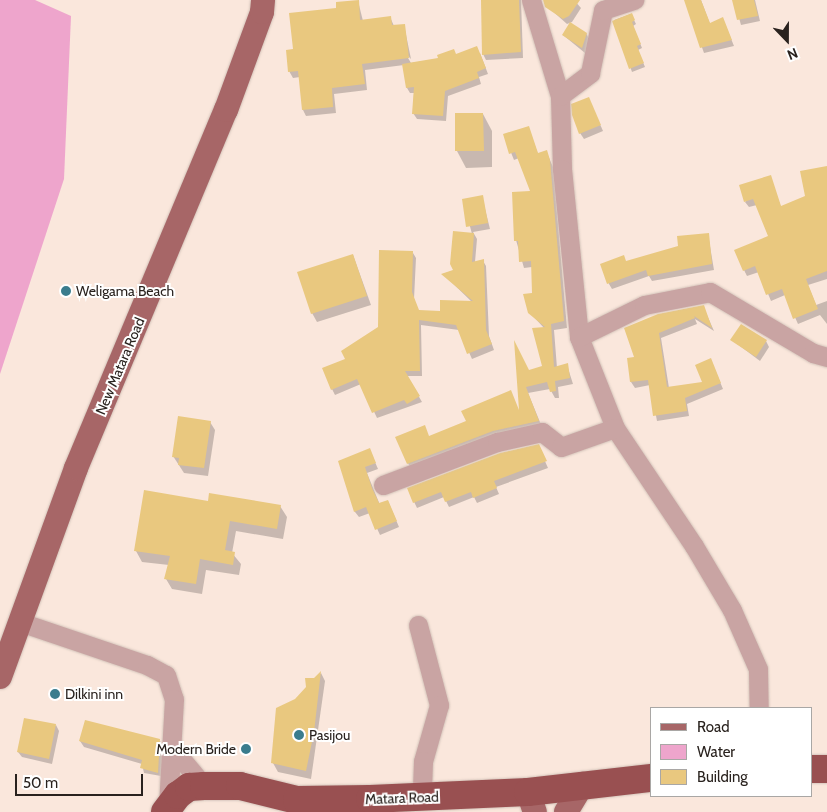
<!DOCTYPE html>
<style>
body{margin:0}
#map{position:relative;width:827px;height:812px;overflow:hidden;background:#fae7dc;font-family:Cabin,sans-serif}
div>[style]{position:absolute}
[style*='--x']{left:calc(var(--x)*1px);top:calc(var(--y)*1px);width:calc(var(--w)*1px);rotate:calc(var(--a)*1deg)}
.water>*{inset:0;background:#eea5cc}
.shadow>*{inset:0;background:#0003}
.building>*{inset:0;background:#e9c87f}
.roads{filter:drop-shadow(0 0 1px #d4c4ba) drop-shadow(0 0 1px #d4c4ba)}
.minor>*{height:19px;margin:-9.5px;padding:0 9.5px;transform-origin:9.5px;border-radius:9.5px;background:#c9a4a3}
.major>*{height:24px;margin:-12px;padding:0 12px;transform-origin:12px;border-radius:12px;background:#a76667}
.highway>*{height:28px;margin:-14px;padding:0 14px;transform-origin:14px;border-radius:14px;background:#995051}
.dots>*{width:14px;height:14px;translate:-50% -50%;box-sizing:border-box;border:2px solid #fff;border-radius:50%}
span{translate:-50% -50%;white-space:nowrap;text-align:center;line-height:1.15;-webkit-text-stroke:4px #fff;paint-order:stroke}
.poi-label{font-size:14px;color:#29221e}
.left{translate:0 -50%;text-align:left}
.right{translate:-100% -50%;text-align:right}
.street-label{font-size:14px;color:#29221e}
.legend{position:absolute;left:650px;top:707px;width:162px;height:90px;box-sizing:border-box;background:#fff;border:1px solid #a9a7a5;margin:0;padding:6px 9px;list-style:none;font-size:15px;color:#29221e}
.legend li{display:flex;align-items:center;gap:10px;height:25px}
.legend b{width:25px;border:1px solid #a9a7a5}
.north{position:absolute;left:762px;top:15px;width:50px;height:50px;-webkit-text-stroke:4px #fff;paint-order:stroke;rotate:158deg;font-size:14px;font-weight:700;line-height:20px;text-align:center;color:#29221e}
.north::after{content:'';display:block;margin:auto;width:18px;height:22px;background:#29221e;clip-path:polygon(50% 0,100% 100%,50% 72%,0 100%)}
.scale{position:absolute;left:15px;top:774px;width:128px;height:22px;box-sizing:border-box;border:2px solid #29221e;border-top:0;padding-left:6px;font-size:15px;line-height:18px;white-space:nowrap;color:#29221e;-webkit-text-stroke:4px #fff;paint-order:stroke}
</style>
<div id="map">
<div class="water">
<i style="clip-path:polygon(0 0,35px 0,71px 16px,64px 179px,0 374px)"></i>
</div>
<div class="shadow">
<i style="clip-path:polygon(482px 0,521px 0,523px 58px,486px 60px,483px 54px)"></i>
<i style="clip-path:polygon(554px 0,574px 0,581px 8px,572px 22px,567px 24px,549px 8px)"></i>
<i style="clip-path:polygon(685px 0,701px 0,710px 24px,723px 19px,734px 46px,704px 53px)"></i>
<i style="clip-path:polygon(734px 0,755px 0,760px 21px,741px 25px)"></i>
<i style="clip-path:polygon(358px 1px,363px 21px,390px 17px,394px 26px,404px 25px,411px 59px,405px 53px,411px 63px,480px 53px,488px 74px,479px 77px,481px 84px,448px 96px,446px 121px,417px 119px,413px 113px,414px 93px,410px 93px,407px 88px,404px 65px,365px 70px,367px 90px,334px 94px,336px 113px,306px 116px,303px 110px,300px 77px,293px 78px,289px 71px,295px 50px,337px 9px)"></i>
<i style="clip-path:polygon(631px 14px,636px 24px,633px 26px,642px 48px,638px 50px,645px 67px,632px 72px,614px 20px)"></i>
<i style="clip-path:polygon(586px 33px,589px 39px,585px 53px,563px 35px)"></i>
<i style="clip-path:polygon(591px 104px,603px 131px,584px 139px,580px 133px)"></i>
<i style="clip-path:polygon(483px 114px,492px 131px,492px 167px,466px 168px,457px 151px)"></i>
<i style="clip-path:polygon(528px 127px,538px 154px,546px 151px,553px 167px,567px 328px,554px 330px,557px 368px,567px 365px,573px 384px,558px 387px,559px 398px,555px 398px,550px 389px,528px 393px,542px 427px,412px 470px,405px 458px,430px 438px,520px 413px,529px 372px,544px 367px,545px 329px,529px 312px,533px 294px,532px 267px,524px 268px,516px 240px,532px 193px,519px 158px,514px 160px,504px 135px)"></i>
<i style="clip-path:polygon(827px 167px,827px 279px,808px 285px,816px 305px,827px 301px,827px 324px,820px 315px,798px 324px,785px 295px,771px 301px,759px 272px,747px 276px,744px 270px,770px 237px,757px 205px,749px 207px,745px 202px,770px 177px,781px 207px,806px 197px)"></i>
<i style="clip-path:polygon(482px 197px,490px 229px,473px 232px,477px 239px,475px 262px,483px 261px,486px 266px,489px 336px,494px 350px,472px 359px,459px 330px,421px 325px,422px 376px,407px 376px,422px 402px,377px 418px,361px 384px,335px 395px,332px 389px,347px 359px,380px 328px,413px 253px,416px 258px,414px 299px,419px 312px,441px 312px,472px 302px,443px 274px,455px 270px,472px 234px,463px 200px)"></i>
<i style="clip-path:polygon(708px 234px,714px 270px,652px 281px,649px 276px,612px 289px,609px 284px,601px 265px,626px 262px,680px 247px)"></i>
<i style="clip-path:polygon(353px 255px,371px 305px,317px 322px,312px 313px)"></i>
<i style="clip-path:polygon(703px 306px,714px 331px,695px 319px,697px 324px,661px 338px,669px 388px,704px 383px,713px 365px,723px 389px,687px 404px,689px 416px,657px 421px,650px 385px,635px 388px,631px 382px,628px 359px,636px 358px,625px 328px)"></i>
<i style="clip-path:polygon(732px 340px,766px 341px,769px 347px,760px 361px)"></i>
<i style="clip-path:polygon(210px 422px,215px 430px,208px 476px,184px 473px,173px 456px)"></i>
<i style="clip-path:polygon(540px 450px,548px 468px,496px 487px,499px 494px,477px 503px,474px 497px,449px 507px,444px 497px,417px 508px,408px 489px)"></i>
<i style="clip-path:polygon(372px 455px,378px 469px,367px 473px,380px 505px,388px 501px,399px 527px,380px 535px,370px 513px,359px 517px,355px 512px,339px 461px)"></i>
<i style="clip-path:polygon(209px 502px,280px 506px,287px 517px,283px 539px,236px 531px,232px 553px,241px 564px,239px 575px,206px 570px,202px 594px,172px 589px,166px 579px,169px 565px,142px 562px,136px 551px)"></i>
<i style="clip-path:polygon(321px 673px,325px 681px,311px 779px,278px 772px,273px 763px,295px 700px)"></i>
<i style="clip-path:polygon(56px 725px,59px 731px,52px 764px,22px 757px,18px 752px)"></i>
<i style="clip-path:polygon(80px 741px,160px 741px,163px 746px,161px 776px,144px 773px,142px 764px,84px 747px)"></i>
</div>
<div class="building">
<i style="clip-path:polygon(359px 0,360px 20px,391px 16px,392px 25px,405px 24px,409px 58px,362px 64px,365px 84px,332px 88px,333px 107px,302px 110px,298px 71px,288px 72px,286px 50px,293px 49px,289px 13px,336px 8px,336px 2px)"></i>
<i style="clip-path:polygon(481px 0,519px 0,521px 52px,482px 55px)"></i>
<i style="clip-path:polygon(543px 0,580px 0,569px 16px,563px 19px,545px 7px)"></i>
<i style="clip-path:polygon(684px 0,701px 0,710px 23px,723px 17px,732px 40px,700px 48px)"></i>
<i style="clip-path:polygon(732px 0,754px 0,758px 16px,737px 20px)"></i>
<i style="clip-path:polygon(632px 13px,635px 20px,632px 22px,641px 44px,637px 46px,644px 63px,629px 69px,612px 21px)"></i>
<i style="clip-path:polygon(570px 22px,587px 33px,582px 48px,562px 35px)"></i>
<i style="clip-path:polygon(477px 46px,486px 68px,477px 72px,479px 78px,445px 91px,443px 116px,412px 114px,414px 87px,406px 88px,402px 64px,438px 58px,437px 55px,454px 49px,456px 54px)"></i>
<i style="clip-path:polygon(589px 97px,601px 125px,579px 134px,572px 115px,571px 104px)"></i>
<i style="clip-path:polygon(455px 113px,483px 113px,484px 151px,455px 151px)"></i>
<i style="clip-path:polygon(529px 126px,538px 153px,547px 150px,550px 160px,564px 321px,551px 324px,554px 367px,568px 363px,570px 378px,555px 381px,556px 391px,550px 392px,547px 382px,526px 387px,539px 421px,493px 431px,407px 464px,395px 437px,425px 425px,429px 436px,466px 421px,461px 411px,511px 390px,519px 410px,514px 340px,529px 370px,542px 366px,532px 328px,545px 327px,528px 313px,523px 294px,532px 293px,531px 261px,519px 262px,518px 241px,514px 241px,512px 192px,530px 191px,515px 152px,509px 154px,503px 134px)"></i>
<i style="clip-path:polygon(827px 166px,827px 271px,806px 279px,818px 309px,793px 319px,782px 289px,766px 295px,755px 266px,743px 271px,734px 250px,768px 236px,753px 199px,744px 202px,739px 185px,771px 175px,781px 206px,805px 196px,800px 171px)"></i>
<i style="clip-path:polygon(483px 195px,488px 223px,466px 227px,462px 199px)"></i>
<i style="clip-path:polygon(453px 231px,474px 233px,472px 262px,484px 259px,486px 330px,492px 344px,467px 354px,456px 325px,419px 320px,420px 371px,405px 371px,420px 396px,407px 404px,404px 400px,372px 413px,357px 379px,331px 390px,322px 368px,345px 359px,341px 351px,378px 327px,379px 250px,413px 251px,412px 292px,419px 310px,440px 311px,440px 300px,473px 301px,441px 274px,453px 270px,450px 264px)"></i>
<i style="clip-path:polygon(709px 233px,712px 264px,648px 276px,646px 270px,607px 284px,600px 264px,624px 255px,626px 261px,678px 246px,677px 236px)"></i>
<i style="clip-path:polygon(353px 254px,367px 296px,311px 314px,297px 272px)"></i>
<i style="clip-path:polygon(704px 305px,712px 328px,694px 316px,695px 318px,659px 333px,667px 387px,702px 382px,695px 365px,711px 358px,721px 383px,685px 398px,687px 411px,653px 416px,648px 380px,630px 382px,627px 358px,634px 357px,624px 328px,658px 314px)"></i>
<i style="clip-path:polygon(741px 324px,767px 340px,756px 357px,730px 340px)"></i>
<i style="clip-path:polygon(178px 416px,211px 421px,204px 468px,178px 465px,179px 458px,172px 457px)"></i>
<i style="clip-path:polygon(539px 444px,547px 461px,494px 481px,497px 488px,473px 498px,471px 492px,445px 502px,441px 492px,413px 503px,407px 488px,500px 453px)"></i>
<i style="clip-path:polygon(370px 448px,376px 463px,365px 467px,372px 488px,379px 503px,388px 500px,397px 521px,375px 530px,366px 507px,354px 512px,338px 461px)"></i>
<i style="clip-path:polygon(144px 490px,208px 501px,209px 493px,281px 505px,277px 529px,230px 521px,225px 550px,235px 552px,233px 565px,200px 559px,196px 584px,164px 579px,170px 556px,134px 551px)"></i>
<i style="clip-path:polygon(321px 671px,314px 732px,306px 771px,271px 763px,276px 708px,295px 699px,306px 687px,305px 678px,314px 678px)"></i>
<i style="clip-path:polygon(24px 718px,56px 724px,49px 759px,17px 752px)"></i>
<i style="clip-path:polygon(85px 720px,160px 739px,158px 773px,140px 768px,142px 760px,79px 741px)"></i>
</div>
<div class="roads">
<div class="minor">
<i style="--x:531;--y:0;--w:100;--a:73.2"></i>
<i style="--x:560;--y:96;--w:73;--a:88.4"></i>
<i style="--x:562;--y:169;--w:169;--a:84.2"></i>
<i style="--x:579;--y:337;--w:98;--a:68.4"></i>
<i style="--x:615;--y:428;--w:142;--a:56.2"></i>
<i style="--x:694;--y:546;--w:74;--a:59.3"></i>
<i style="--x:732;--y:610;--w:64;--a:66.2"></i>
<i style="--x:758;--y:669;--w:39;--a:89"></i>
<i style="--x:560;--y:96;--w:38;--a:-37"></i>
<i style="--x:590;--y:73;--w:64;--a:-78.3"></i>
<i style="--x:603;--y:10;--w:33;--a:-18"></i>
<i style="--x:579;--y:337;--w:72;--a:-26.2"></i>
<i style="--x:644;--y:305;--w:67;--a:-11.1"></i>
<i style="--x:710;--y:292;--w:120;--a:30.6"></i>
<i style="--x:813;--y:353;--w:15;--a:16"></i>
<i style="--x:383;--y:485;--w:122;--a:-20.7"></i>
<i style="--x:497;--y:442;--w:46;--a:-12.5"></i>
<i style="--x:542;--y:432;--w:24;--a:38"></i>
<i style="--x:561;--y:447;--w:57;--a:-19.4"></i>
<i style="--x:20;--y:622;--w:134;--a:18.7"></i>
<i style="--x:147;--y:665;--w:21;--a:28"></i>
<i style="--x:166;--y:675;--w:25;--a:72"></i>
<i style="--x:174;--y:699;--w:106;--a:93.2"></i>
<i style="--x:418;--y:625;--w:83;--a:75.3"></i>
<i style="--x:439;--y:705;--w:58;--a:105.9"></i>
<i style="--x:423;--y:761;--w:37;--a:92"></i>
<i style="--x:173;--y:749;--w:48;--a:50"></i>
</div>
<div class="major">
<i style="--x:0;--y:677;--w:222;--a:-70"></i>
<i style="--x:76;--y:468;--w:388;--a:-67.3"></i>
<i style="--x:226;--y:110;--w:104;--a:-69.8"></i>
<i style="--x:262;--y:12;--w:12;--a:-85"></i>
<i style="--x:528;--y:792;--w:21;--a:71"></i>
<i style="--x:566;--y:812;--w:33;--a:-59"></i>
</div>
<div class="highway">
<i style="--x:811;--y:769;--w:16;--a:0"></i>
<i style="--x:165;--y:812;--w:21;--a:-53"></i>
<i style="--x:178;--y:795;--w:14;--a:-36"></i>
<i style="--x:189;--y:787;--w:15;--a:-4"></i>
<i style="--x:204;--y:786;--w:36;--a:0"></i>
<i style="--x:240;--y:786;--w:59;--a:13.8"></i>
<i style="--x:297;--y:800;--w:73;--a:-0.8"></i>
<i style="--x:370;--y:799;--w:158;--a:-2.5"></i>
<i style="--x:528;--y:792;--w:124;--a:-6.5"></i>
</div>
</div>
<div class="dots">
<i style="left:66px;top:291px;background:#3a7c8d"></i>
<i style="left:55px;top:694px;background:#3a7c8d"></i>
<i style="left:299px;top:735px;background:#3a7c8d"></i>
<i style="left:246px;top:749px;background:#3a7c8d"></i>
</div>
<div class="poi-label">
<span class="left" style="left:76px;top:291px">Weligama Beach</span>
<span class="left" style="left:65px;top:694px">Dilkini inn</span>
<span class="left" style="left:309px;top:735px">Pasijou</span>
<span class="right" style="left:236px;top:749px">Modern Bride</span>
</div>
<div class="street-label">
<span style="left:120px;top:366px;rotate:-67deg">New Matara Road</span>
<span style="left:402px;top:798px;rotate:-2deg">Matara Road</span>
</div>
<ul class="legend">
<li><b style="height:6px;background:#a76667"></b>Road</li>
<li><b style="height:14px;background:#eea5cc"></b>Water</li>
<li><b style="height:14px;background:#e9c87f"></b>Building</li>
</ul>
<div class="north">N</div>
<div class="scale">50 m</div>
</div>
